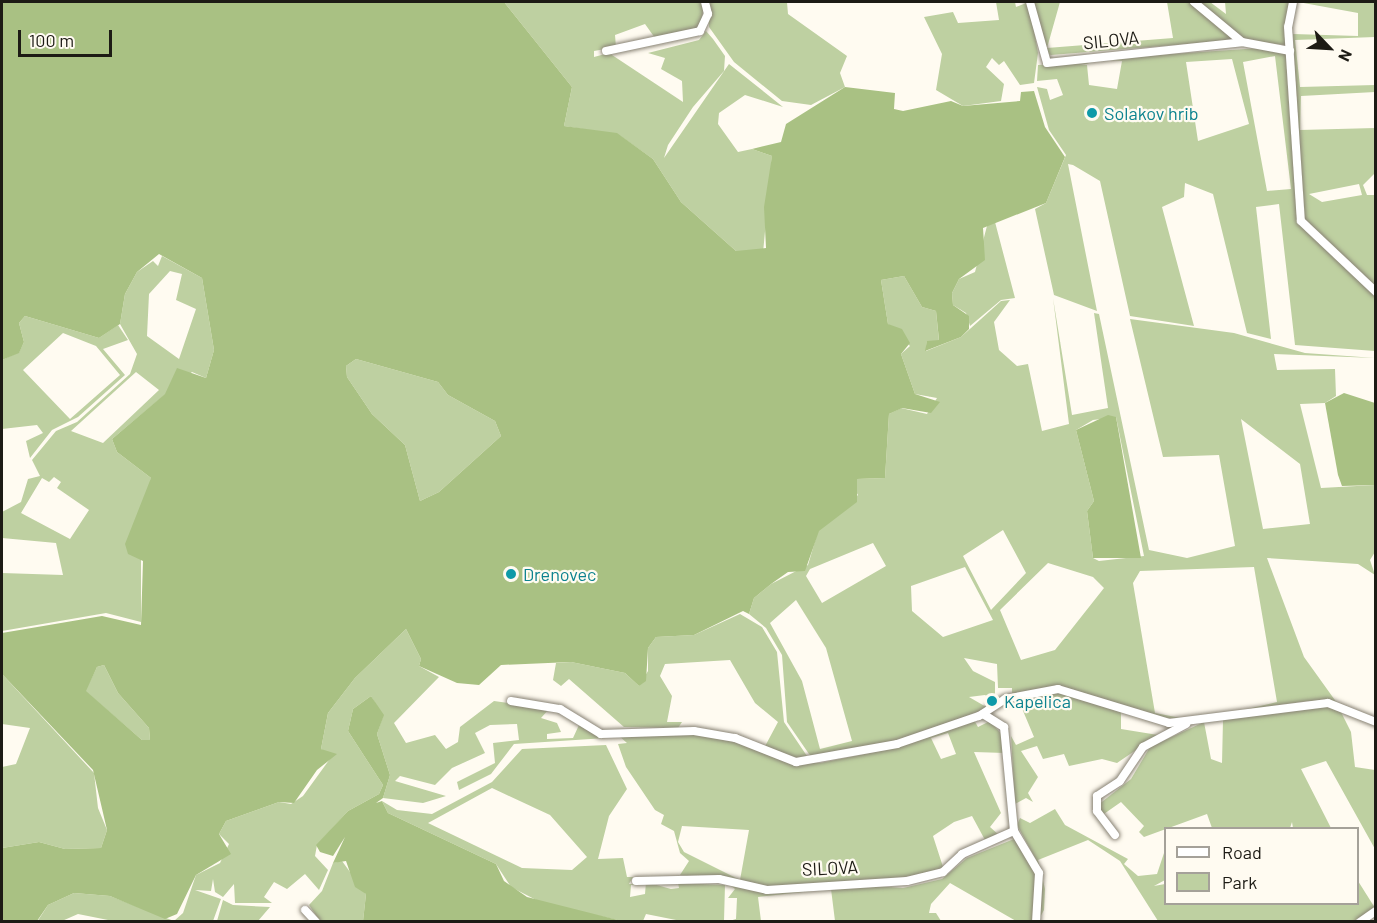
<!DOCTYPE html>
<style>
body{margin:0}
#map{position:relative;width:1377px;height:923px;overflow:hidden;background:#fffbf1;font-family:Barlow,sans-serif}
div>[style]{position:absolute}
[style*='--x']{left:calc(var(--x)*1px);top:calc(var(--y)*1px);width:calc(var(--w)*1px);rotate:calc(var(--a)*1deg)}
.green>*{inset:0;background:#bed0a1}
.forest>*{inset:0;background:#a9c183}
.roads{filter:drop-shadow(0 0 2px #888274) drop-shadow(0 0 2px #888274)}
.minor>*{height:8px;margin:-4px;padding:0 4px;transform-origin:4px;border-radius:4px;background:#fff}
.dots>*{width:16px;height:16px;translate:-50% -50%;box-sizing:border-box;border:3px solid #fffbf1;border-radius:50%}
span{translate:-50% -50%;white-space:nowrap;text-align:center;line-height:1.15;-webkit-text-stroke:4.5px #fffbf1;paint-order:stroke}
.street-label{font-size:18px;color:#1d1b15}
.culture-label{font-size:18px;color:#0d838f}
.left{translate:0 -50%;text-align:left}
.frame{position:absolute;inset:0;border:3px solid #1d1b15;pointer-events:none}
.legend{position:absolute;left:1164px;top:827px;width:195px;height:78px;box-sizing:border-box;background:#fffbf1;border:2px solid #a5a199;margin:0;padding:8px 10px;list-style:none;font-size:18px;color:#1d1b15}
.legend li{display:flex;align-items:center;gap:12px;height:30px}
.legend b{width:30px;border:2px solid #a5a199}
.north{position:absolute;left:1299px;top:18px;width:60px;height:60px;-webkit-text-stroke:4px #fffbf1;paint-order:stroke;rotate:115deg;font-size:16px;font-weight:700;line-height:24px;text-align:center;color:#1d1b15}
.north::after{content:'';display:block;margin:auto;width:21px;height:27px;background:#1d1b15;clip-path:polygon(50% 0,100% 100%,50% 72%,0 100%)}
.scale{position:absolute;left:18px;top:30px;width:94px;height:27px;box-sizing:border-box;border:3px solid #1d1b15;border-top:0;padding-left:8px;font-size:18px;line-height:21px;white-space:nowrap;color:#1d1b15;-webkit-text-stroke:4px #fffbf1;paint-order:stroke}
</style>
<div id="map">
<div class="green">
<i style="clip-path:polygon(504px 2px,704px 2px,701px 27px,655px 38px,645px 24px,615px 35px,616px 47px,594px 51px,594px 57px,609px 53px,683px 102px,682px 81px,661px 69px,665px 58px,648px 53px,699px 40px,706px 31px,713px 39px,725px 56px,724px 71px,693px 107px,668px 145px,664px 158px,729px 64px,783px 107px,745px 95px,719px 113px,718px 124px,738px 152px,752px 149px,772px 156px,763px 253px,736px 251px,681px 202px,653px 159px,619px 135px,564px 126px,572px 87px)"></i>
<i style="clip-path:polygon(708px 2px,787px 2px,788px 14px,847px 56px,840px 73px,845px 87px,811px 105px,782px 101px,734px 62px,709px 27px)"></i>
<i style="clip-path:polygon(996px 2px,1015px 2px,1016px 7px,1029px 2px,1038px 53px,1034px 83px,1020px 85px,1004px 61px,999px 65px,992px 58px,986px 67px,1004px 84px,1001px 101px,963px 106px,936px 90px,942px 54px,924px 17px,953px 12px,958px 23px,999px 20px)"></i>
<i style="clip-path:polygon(1032px 2px,1060px 2px,1047px 48px,1173px 38px,1167px 2px,1192px 2px,1236px 40px,1051px 55px,1045px 53px)"></i>
<i style="clip-path:polygon(1195px 2px,1210px 2px,1226px 14px,1225px 2px,1290px 2px,1286px 45px,1243px 40px)"></i>
<i style="clip-path:polygon(evenodd,1298px 2px,1375px 2px,1375px 37px,1295px 40px,1300px 87px,1375px 85px,1375px 92px,1301px 96px,1300px 130px,1375px 128px,1375px 173px,1363px 185px,1367px 195px,1375px 195px,1375px 289px,1302px 218px,1293px 34px,1358px 36px,1358px 13px,1298px 2px,1359px 184px,1362px 195px,1322px 202px,1309px 194px,1359px 184px)"></i>
<i style="clip-path:polygon(evenodd,1260px 48px,1287px 53px,1298px 218px,1375px 295px,1375px 351px,1295px 345px,1279px 204px,1256px 207px,1271px 339px,1247px 333px,1213px 194px,1185px 183px,1184px 197px,1162px 207px,1194px 326px,1130px 316px,1100px 181px,1073px 165px,1068px 164px,1097px 311px,1054px 295px,1035px 209px,1046px 203px,1066px 155px,1049px 130px,1037px 87px,1047px 89px,1050px 100px,1063px 95px,1057px 79px,1037px 81px,1038px 65px,1085px 62px,1089px 64px,1080px 64px,1087px 65px,1089px 85px,1117px 89px,1122px 61px,1097px 59px,1260px 48px,1275px 56px,1291px 189px,1267px 191px,1243px 62px,1275px 56px,1260px 48px,1232px 59px,1249px 124px,1198px 141px,1186px 62px,1232px 59px)"></i>
<i style="clip-path:polygon(988px 222px,995px 222px,1015px 298px,1001px 300px,970px 326px,966px 313px,953px 305px,952px 293px,959px 279px,975px 272px)"></i>
<i style="clip-path:polygon(evenodd,162px 256px,202px 278px,214px 350px,206px 378px,192px 372px,112px 439px,117px 452px,151px 478px,141px 558px,141px 622px,106px 613px,2px 631px,2px 573px,63px 575px,56px 543px,2px 538px,2px 512px,21px 502px,28px 479px,40px 476px,32px 460px,56px 431px,77px 422px,130px 374px,137px 354px,120px 324px,125px 294px,137px 272px,153px 261px,158px 266px,162px 256px,170px 271px,182px 274px,176px 300px,196px 309px,179px 359px,147px 336px,149px 294px,170px 271px,162px 256px,136px 372px,159px 390px,103px 443px,71px 431px,136px 372px,162px 256px,54px 477px,61px 482px,57px 488px,89px 510px,70px 539px,21px 513px,42px 478px,49px 482px,54px 477px)"></i>
<i style="clip-path:polygon(evenodd,904px 276px,922px 307px,936px 311px,939px 341px,927px 341px,926px 351px,961px 337px,1001px 301px,1010px 300px,994px 322px,999px 350px,1017px 366px,1028px 364px,1042px 431px,1069px 424px,1053px 298px,1072px 415px,1108px 408px,1094px 313px,1099px 314px,1149px 550px,1187px 558px,1235px 546px,1219px 455px,1163px 457px,1130px 319px,1234px 333px,1305px 353px,1375px 358px,1274px 354px,1277px 370px,1335px 369px,1336px 396px,1325px 403px,1300px 404px,1321px 488px,1375px 485px,1375px 552px,1370px 560px,1375px 575px,1358px 564px,1267px 558px,1304px 657px,1337px 703px,1308px 701px,1243px 710px,1277px 702px,1254px 567px,1140px 571px,1133px 583px,1155px 713px,1191px 720px,1156px 717px,1058px 687px,1012px 694px,1012px 688px,998px 688px,997px 664px,964px 658px,973px 671px,995px 682px,995px 701px,985px 695px,969px 697px,988px 708px,891px 744px,815px 759px,809px 754px,787px 722px,782px 655px,766px 628px,749px 614px,754px 598px,771px 584px,808px 565px,818px 531px,858px 495px,853px 487px,857px 479px,885px 478px,889px 414px,901px 408px,927px 414px,937px 398px,915px 394px,901px 354px,910px 346px,888px 324px,881px 280px,904px 276px,1116px 417px,1144px 556px,1099px 561px,1093px 558px,1087px 511px,1094px 501px,1076px 430px,1093px 420px,1116px 417px,904px 276px,1241px 419px,1300px 464px,1310px 524px,1263px 529px,1241px 419px,904px 276px,1003px 530px,1026px 573px,991px 610px,963px 556px,1003px 530px,904px 276px,873px 543px,886px 566px,822px 603px,806px 576px,810px 569px,873px 543px,904px 276px,1048px 563px,1093px 577px,1104px 588px,1055px 650px,1021px 660px,1000px 610px,1048px 563px,904px 276px,965px 567px,993px 620px,943px 637px,912px 611px,911px 586px,965px 567px,904px 276px,796px 600px,826px 648px,852px 741px,820px 749px,802px 681px,770px 623px,796px 600px)"></i>
<i style="clip-path:polygon(evenodd,25px 316px,99px 338px,118px 325px,128px 340px,103px 349px,125px 375px,78px 417px,52px 430px,30px 458px,26px 441px,43px 433px,37px 425px,2px 429px,2px 360px,19px 352px,24px 342px,19px 323px,25px 316px,63px 333px,96px 346px,120px 375px,70px 419px,23px 370px,63px 333px)"></i>
<i style="clip-path:polygon(356px 359px,438px 382px,448px 395px,495px 421px,501px 436px,439px 492px,420px 501px,405px 445px,372px 414px,347px 377px,346px 366px)"></i>
<i style="clip-path:polygon(740px 614px,762px 627px,777px 652px,784px 722px,807px 756px,797px 760px,763px 750px,778px 722px,755px 703px,730px 660px,665px 664px,660px 676px,672px 696px,667px 722px,682px 722px,678px 728px,624px 727px,569px 679px,561px 686px,553px 680px,556px 663px,571px 662px,625px 673px,639px 686px,648px 671px,648px 648px,656px 637px,694px 635px)"></i>
<i style="clip-path:polygon(406px 629px,421px 659px,419px 666px,439px 677px,394px 723px,406px 743px,435px 735px,446px 749px,458px 742px,460px 727px,494px 701px,549px 709px,541px 718px,557px 723px,561px 732px,547px 734px,547px 739px,573px 738px,579px 725px,606px 738px,514px 744px,491px 774px,459px 790px,457px 782px,495px 763px,493px 743px,519px 740px,517px 724px,490px 725px,475px 733px,485px 753px,452px 768px,435px 785px,400px 776px,395px 781px,446px 796px,423px 803px,383px 798px,390px 775px,377px 734px,383px 716px,371px 696px,353px 709px,348px 731px,383px 785px,379px 794px,348px 811px,317px 845px,315px 856px,328px 870px,319px 890px,305px 874px,287px 889px,274px 882px,264px 897px,272px 903px,235px 903px,234px 884px,223px 897px,215px 892px,213px 879px,211px 891px,195px 890px,221px 899px,213px 921px,113px 921px,78px 914px,62px 921px,37px 922px,48px 905px,74px 893px,110px 896px,174px 921px,183px 913px,196px 875px,220px 863px,229px 844px,219px 834px,226px 821px,279px 802px,291px 804px,303px 796px,332px 756px,321px 749px,328px 713px,355px 678px)"></i>
<i style="clip-path:polygon(104px 665px,118px 693px,149px 728px,150px 740px,142px 740px,85px 691px,97px 667px)"></i>
<i style="clip-path:polygon(2px 674px,94px 773px,98px 808px,107px 830px,101px 848px,65px 849px,39px 842px,2px 848px,2px 767px,16px 764px,30px 728px,2px 724px)"></i>
<i style="clip-path:polygon(1051px 690px,1121px 709px,1121px 729px,1158px 735px,1117px 763px,1102px 759px,1069px 766px,1064px 754px,1043px 759px,1037px 746px,1021px 751px,1038px 777px,1028px 793px,1033px 802px,1026px 798px,1015px 804px,1011px 736px,1016px 745px,1034px 737px,1018px 699px)"></i>
<i style="clip-path:polygon(1325px 704px,1341px 712px,1351px 732px,1355px 767px,1375px 770px,1375px 849px,1326px 761px,1301px 769px,1331px 828px,1293px 828px,1292px 822px,1290px 828px,1212px 828px,1207px 814px,1144px 837px,1139px 832px,1144px 826px,1121px 802px,1101px 816px,1098px 805px,1131px 779px,1150px 747px,1204px 722px,1211px 759px,1222px 763px,1223px 720px)"></i>
<i style="clip-path:polygon(evenodd,974px 720px,978px 727px,990px 721px,1004px 737px,1005px 753px,974px 752px,1001px 813px,990px 827px,1000px 836px,985px 840px,972px 816px,954px 822px,933px 836px,944px 870px,882px 881px,769px 888px,680px 875px,689px 861px,680px 853px,674px 831px,661px 824px,664px 815px,655px 810px,626px 767px,618px 744px,627px 743px,619px 736px,699px 735px,748px 745px,785px 762px,820px 763px,885px 750px,974px 720px,948px 733px,956px 754px,941px 759px,931px 738px,948px 733px,974px 720px,682px 826px,749px 830px,740px 880px,684px 852px,678px 842px,682px 826px)"></i>
<i style="clip-path:polygon(evenodd,606px 745px,627px 789px,609px 816px,598px 859px,623px 858px,627px 877px,633px 877px,629px 884px,638px 884px,631px 885px,630px 897px,645px 894px,646px 882px,671px 889px,679px 888px,678px 883px,725px 885px,724px 921px,681px 921px,646px 914px,643px 921px,622px 921px,542px 903px,511px 887px,496px 864px,388px 813px,382px 801px,397px 810px,432px 814px,492px 782px,522px 749px,606px 745px,492px 788px,550px 815px,587px 857px,572px 870px,522px 868px,428px 823px,492px 788px)"></i>
<i style="clip-path:polygon(1055px 809px,1065px 825px,1128px 859px,1124px 864px,1138px 876px,1157px 874px,1165px 850px,1165px 880px,1154px 886px,1165px 884px,1166px 904px,1358px 904px,1358px 881px,1375px 908px,1355px 921px,1158px 921px,1120px 861px,1088px 840px,1038px 860px,1045px 889px,1044px 910px,1038px 921px,1040px 867px,1017px 825px,1020px 818px,1030px 823px)"></i>
<i style="clip-path:polygon(1014px 839px,1037px 867px,1035px 921px,1016px 921px,950px 883px,931px 904px,929px 913px,936px 913px,941px 921px,835px 921px,831px 889px,758px 897px,761px 921px,726px 922px,736px 919px,737px 898px,728px 898px,735px 889px,730px 885px,773px 894px,816px 889px,874px 886px,903px 888px,942px 879px,967px 858px)"></i>
<i style="clip-path:polygon(342px 861px,366px 894px,363px 921px,320px 921px,309px 905px,322px 891px,333px 863px)"></i>
<i style="clip-path:polygon(223px 900px,233px 905px,270px 907px,258px 921px,217px 921px)"></i>
</div>
<div class="forest">
<i style="clip-path:polygon(evenodd,2px 2px,504px 2px,572px 87px,564px 126px,617px 133px,653px 159px,681px 202px,736px 251px,766px 248px,764px 207px,772px 156px,752px 149px,781px 142px,786px 124px,845px 87px,895px 93px,894px 109px,903px 111px,951px 101px,963px 106px,1020px 101px,1021px 92px,1034px 91px,1045px 127px,1065px 157px,1046px 203px,983px 228px,985px 260px,959px 279px,952px 293px,953px 305px,969px 316px,969px 329px,961px 337px,925px 351px,927px 341px,939px 340px,936px 311px,922px 307px,904px 276px,881px 280px,888px 324px,902px 329px,910px 343px,901px 354px,915px 394px,940px 402px,931px 413px,902px 408px,889px 414px,885px 478px,857px 479px,857px 502px,819px 531px,805px 571px,788px 572px,771px 584px,754px 598px,749px 614px,743px 611px,694px 635px,656px 637px,648px 648px,646px 681px,639px 686px,625px 673px,571px 662px,501px 665px,479px 685px,457px 683px,419px 666px,421px 659px,406px 629px,355px 678px,328px 713px,321px 749px,337px 754px,317px 770px,294px 803px,279px 802px,226px 821px,219px 834px,231px 854px,196px 875px,177px 914px,165px 919px,110px 896px,74px 893px,48px 905px,37px 921px,2px 921px,2px 848px,39px 842px,65px 849px,101px 848px,107px 830px,93px 770px,2px 674px,2px 633px,102px 616px,141px 625px,143px 561px,128px 554px,125px 544px,151px 478px,117px 452px,112px 439px,165px 394px,177px 368px,206px 378px,214px 350px,202px 278px,159px 254px,137px 272px,125px 294px,120px 324px,99px 338px,25px 316px,19px 323px,24px 342px,19px 353px,2px 360px,2px 2px,356px 359px,438px 382px,448px 395px,495px 421px,501px 436px,439px 492px,420px 501px,405px 445px,372px 414px,347px 377px,346px 366px,356px 359px,2px 2px,104px 665px,118px 693px,149px 728px,150px 740px,142px 740px,86px 691px,97px 667px,104px 665px)"></i>
<i style="clip-path:polygon(1344px 393px,1375px 403px,1375px 485px,1342px 486px,1338px 475px,1325px 403px)"></i>
<i style="clip-path:polygon(1108px 415px,1116px 417px,1141px 558px,1093px 558px,1087px 511px,1094px 501px,1076px 430px)"></i>
<i style="clip-path:polygon(371px 696px,384px 715px,377px 734px,390px 775px,383px 798px,376px 803px,382px 801px,388px 813px,496px 864px,504px 881px,527px 897px,622px 921px,363px 921px,366px 894px,355px 887px,346px 861px,333px 863px,345px 837px,333px 856px,320px 852px,316px 845px,348px 811px,379px 794px,383px 785px,348px 731px,353px 709px)"></i>
</div>
<div class="roads">
<div class="minor">
<i style="--x:1030;--y:2;--w:63;--a:74.4"></i>
<i style="--x:1047;--y:63;--w:196;--a:-6.1"></i>
<i style="--x:1242;--y:42;--w:49;--a:10.6"></i>
<i style="--x:1194;--y:2;--w:62;--a:39.8"></i>
<i style="--x:1293;--y:2;--w:25;--a:101"></i>
<i style="--x:1288;--y:27;--w:194;--a:86.2"></i>
<i style="--x:1301;--y:221;--w:103;--a:43.4"></i>
<i style="--x:606;--y:51;--w:96;--a:-12"></i>
<i style="--x:700;--y:31;--w:19;--a:-65"></i>
<i style="--x:708;--y:14;--w:12;--a:-104"></i>
<i style="--x:511;--y:701;--w:50;--a:9.3"></i>
<i style="--x:560;--y:709;--w:48;--a:31.4"></i>
<i style="--x:601;--y:734;--w:93;--a:-1.8"></i>
<i style="--x:694;--y:731;--w:42;--a:9.7"></i>
<i style="--x:735;--y:738;--w:66;--a:21.5"></i>
<i style="--x:796;--y:762;--w:103;--a:-10.1"></i>
<i style="--x:897;--y:744;--w:87;--a:-18.9"></i>
<i style="--x:979;--y:716;--w:31;--a:-33"></i>
<i style="--x:1005;--y:699;--w:54;--a:-10.7"></i>
<i style="--x:1058;--y:689;--w:116;--a:17"></i>
<i style="--x:1169;--y:723;--w:160;--a:-7.2"></i>
<i style="--x:1328;--y:703;--w:52;--a:21.6"></i>
<i style="--x:983;--y:714;--w:25;--a:32"></i>
<i style="--x:1004;--y:727;--w:104;--a:84.5"></i>
<i style="--x:1014;--y:831;--w:49;--a:59.2"></i>
<i style="--x:1039;--y:873;--w:49;--a:93.5"></i>
<i style="--x:1115;--y:835;--w:30;--a:-127"></i>
<i style="--x:1097;--y:811;--w:15;--a:-90"></i>
<i style="--x:1097;--y:796;--w:27;--a:-33"></i>
<i style="--x:1120;--y:781;--w:41;--a:-55.9"></i>
<i style="--x:1143;--y:747;--w:49;--a:-28.1"></i>
<i style="--x:636;--y:881;--w:83;--a:-1.4"></i>
<i style="--x:719;--y:879;--w:49;--a:12.9"></i>
<i style="--x:767;--y:890;--w:140;--a:-3.7"></i>
<i style="--x:907;--y:881;--w:37;--a:-14"></i>
<i style="--x:943;--y:872;--w:26;--a:-43"></i>
<i style="--x:962;--y:854;--w:57;--a:-23.9"></i>
<i style="--x:305;--y:910;--w:16;--a:47"></i>
<i style="--x:1360;--y:922;--w:19;--a:-35"></i>
</div>
</div>
<div class="dots">
<i style="left:1092px;top:113px;background:#0f9aa8"></i>
<i style="left:511px;top:574px;background:#0f9aa8"></i>
<i style="left:992px;top:701px;background:#0f9aa8"></i>
</div>
<div class="street-label">
<span style="left:1111px;top:40px;rotate:-6deg">SILOVA</span>
<span style="left:830px;top:868px;rotate:-3deg">SILOVA</span>
</div>
<div class="culture-label">
<span class="left" style="left:1104px;top:113px">Solakov hrib</span>
<span class="left" style="left:523px;top:574px">Drenovec</span>
<span class="left" style="left:1004px;top:701px">Kapelica</span>
</div>
<div class="frame"></div>
<ul class="legend">
<li><b style="height:8px;background:#fff"></b>Road</li>
<li><b style="height:16px;background:#bed0a1"></b>Park</li>
</ul>
<div class="north">N</div>
<div class="scale">100 m</div>
</div>
